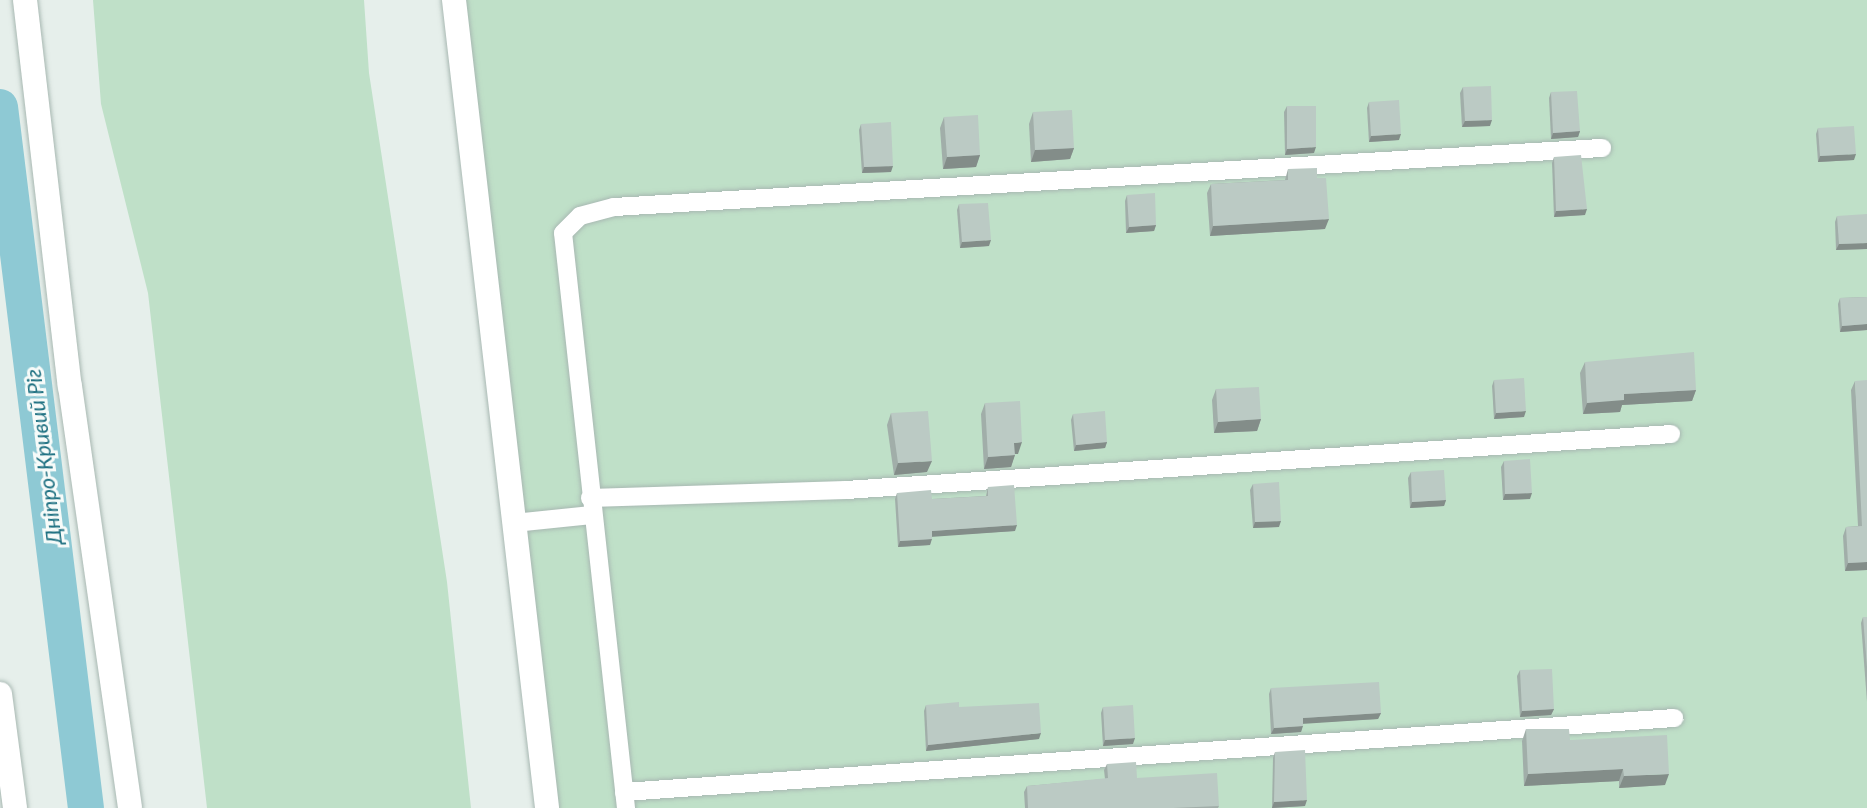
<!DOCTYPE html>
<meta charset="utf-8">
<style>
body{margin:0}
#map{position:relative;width:1867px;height:808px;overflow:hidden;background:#e6efeb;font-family:Lato,sans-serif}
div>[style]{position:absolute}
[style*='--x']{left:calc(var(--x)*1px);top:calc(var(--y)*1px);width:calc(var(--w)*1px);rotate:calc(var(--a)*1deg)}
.green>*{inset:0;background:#bfe0c8}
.canal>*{height:36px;margin:-18px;padding:0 18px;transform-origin:18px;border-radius:18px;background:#8ec9d4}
.roads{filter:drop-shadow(0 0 2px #a8b8b2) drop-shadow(0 0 2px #a8b8b2)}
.lane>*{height:18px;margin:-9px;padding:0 9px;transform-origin:9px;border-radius:9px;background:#fff}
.street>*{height:24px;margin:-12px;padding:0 12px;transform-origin:12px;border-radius:12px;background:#fff}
.wall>*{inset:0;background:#a1aea9}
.shaded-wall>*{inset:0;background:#838d89}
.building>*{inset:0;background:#bbcac4}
span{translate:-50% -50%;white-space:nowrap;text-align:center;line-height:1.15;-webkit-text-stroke:6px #f7fbf9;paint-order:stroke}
.water-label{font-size:22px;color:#1c6f80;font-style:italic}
</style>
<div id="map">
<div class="green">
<i style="clip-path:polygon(93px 0,364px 0,369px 73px,447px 582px,471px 808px,207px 808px,148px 293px,101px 104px)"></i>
<i style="clip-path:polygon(454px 0,1867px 0,1867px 808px,547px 808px)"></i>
</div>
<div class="canal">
<i style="--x:0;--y:107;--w:706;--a:83.01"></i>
</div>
<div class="roads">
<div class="lane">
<i style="--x:590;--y:498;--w:256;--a:-1.8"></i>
<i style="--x:846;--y:490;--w:827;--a:-3.88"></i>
<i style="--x:514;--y:523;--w:78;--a:-5.9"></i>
<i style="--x:624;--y:792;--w:1053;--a:-4.03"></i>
<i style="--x:626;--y:808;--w:578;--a:-96.25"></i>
<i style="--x:563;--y:233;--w:24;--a:-45"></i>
<i style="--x:580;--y:216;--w:35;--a:-15"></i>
<i style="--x:614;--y:207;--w:990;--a:-3.42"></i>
</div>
<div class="street">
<i style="--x:25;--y:0;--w:389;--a:83.4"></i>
<i style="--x:70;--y:386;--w:426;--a:81.9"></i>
<i style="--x:454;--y:0;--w:813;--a:83.43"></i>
<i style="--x:0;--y:694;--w:115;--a:82.5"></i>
</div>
</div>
<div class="wall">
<i style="clip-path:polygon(1463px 87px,1490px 126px,1462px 127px,1460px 93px)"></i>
<i style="clip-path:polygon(1551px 92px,1580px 131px,1578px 137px,1551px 139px,1549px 98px)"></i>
<i style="clip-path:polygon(1369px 102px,1399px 140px,1369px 142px,1367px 108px)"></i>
<i style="clip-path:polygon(1287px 106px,1314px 153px,1285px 155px,1284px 112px)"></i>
<i style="clip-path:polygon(1033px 112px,1074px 148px,1070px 159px,1031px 162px,1029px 124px)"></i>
<i style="clip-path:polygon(944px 117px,980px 155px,976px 167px,943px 169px,940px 128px)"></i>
<i style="clip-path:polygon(861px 124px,891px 172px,862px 173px,859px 130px)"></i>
<i style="clip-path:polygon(1818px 128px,1854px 160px,1818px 162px,1816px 134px)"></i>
<i style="clip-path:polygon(1554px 157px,1585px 215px,1554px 217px,1552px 163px)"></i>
<i style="clip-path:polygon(1288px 169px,1317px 178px,1325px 229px,1210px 236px,1207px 193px,1211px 184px,1285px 180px)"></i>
<i style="clip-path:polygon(1127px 195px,1156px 225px,1154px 231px,1126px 233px,1125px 201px)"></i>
<i style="clip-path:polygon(959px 204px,989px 246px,960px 248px,957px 210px)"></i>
<i style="clip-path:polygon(1837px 216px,1867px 249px,1836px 250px,1835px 222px)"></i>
<i style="clip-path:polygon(1867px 297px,1867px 330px,1840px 332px,1838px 304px,1840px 298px)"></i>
<i style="clip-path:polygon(1585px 362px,1696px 390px,1692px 401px,1622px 405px,1620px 412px,1583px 414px,1580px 373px)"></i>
<i style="clip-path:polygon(1494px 380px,1524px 417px,1494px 419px,1492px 386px)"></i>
<i style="clip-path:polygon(1855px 381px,1867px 570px,1845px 571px,1843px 536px,1846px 527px,1858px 526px,1851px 390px)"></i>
<i style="clip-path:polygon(1216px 389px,1261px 419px,1257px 431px,1214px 433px,1212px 400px)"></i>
<i style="clip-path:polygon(985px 403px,1018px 454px,1015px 454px,1011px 467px,984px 469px,981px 414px)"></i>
<i style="clip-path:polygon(891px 413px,927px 472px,894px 475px,887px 425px)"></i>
<i style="clip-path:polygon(1073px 414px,1107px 442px,1105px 448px,1074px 451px,1071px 420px)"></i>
<i style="clip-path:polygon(1504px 461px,1530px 499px,1503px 500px,1501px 467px)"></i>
<i style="clip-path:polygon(1411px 472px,1446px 500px,1444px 506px,1410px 508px,1408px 478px)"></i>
<i style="clip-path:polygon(1253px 484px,1279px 527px,1253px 528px,1250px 490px)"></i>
<i style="clip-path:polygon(988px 487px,1015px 531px,932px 536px,930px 545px,898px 547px,895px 499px,897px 493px,932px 499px,986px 496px)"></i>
<i style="clip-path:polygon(1863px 617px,1867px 617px,1867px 702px,1861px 623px)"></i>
<i style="clip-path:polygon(1520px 670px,1554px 709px,1551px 715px,1520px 717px,1517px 676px)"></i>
<i style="clip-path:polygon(1271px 688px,1381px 713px,1378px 719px,1303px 723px,1301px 732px,1271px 734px,1269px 694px)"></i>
<i style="clip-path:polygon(926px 705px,959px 707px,1039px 739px,926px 751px,924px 711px)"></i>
<i style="clip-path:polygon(1103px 707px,1133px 744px,1103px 746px,1101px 713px)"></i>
<i style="clip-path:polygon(1526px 729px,1570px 740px,1665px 785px,1619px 788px,1619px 781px,1524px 786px,1522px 741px)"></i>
<i style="clip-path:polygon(1275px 752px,1305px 806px,1272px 808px,1273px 758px)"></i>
<i style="clip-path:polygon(1107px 764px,1137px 778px,1219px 806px,1218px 808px,1025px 808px,1024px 792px,1027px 786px,1105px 779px,1104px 770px)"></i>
</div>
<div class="shaded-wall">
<i style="clip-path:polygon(1492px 120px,1490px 126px,1462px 127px,1465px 121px)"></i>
<i style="clip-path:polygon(1580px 131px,1578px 137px,1551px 139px,1553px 133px)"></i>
<i style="clip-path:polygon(1401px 134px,1399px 140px,1369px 142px,1371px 136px)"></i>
<i style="clip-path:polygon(1316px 147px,1314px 153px,1285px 155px,1287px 149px)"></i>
<i style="clip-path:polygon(1074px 148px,1070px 159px,1031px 162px,1035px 150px)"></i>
<i style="clip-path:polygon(1856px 154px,1854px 160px,1818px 162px,1820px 156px)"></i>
<i style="clip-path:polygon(980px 155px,976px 167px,943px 169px,947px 157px)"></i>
<i style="clip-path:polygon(893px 166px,891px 172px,862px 173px,864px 167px)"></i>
<i style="clip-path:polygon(1587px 209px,1585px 215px,1554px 217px,1556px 211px)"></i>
<i style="clip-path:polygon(1329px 219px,1325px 229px,1210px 236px,1213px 226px)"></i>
<i style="clip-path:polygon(1156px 225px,1154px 231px,1126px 233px,1129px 227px)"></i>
<i style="clip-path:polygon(991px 240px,989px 246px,960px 248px,962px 242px)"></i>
<i style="clip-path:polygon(1867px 243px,1867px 249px,1836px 250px,1839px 244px)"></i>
<i style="clip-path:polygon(1867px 324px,1867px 330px,1840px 332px,1842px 326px)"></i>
<i style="clip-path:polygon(1696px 390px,1692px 401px,1622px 405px,1620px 412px,1583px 414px,1587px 403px,1624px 394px)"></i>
<i style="clip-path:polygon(1526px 411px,1524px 417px,1494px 419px,1496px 413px)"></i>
<i style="clip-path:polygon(1261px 419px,1257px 431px,1214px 433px,1218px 422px)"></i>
<i style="clip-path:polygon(1022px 442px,1018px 454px,1010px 454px,1014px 443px)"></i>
<i style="clip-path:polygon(1107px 442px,1105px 448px,1074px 451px,1076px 445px)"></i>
<i style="clip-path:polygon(1015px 455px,1011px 467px,984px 469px,988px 457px)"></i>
<i style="clip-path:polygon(932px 461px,927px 472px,894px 475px,898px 463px)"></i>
<i style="clip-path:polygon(1532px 493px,1530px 499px,1503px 500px,1505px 494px)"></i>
<i style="clip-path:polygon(1446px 500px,1444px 506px,1410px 508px,1412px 502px)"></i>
<i style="clip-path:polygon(1281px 521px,1279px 527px,1253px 528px,1255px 522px)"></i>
<i style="clip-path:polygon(1017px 525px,1015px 531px,930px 537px,932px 531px)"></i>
<i style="clip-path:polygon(932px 539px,930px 545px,898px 547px,900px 541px)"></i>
<i style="clip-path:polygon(1867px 562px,1867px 570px,1845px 571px,1848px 563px)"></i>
<i style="clip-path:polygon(1554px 709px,1551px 715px,1520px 717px,1522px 711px)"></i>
<i style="clip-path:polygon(1381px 713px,1378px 719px,1301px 724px,1303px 718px)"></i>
<i style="clip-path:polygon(1303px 726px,1301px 732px,1271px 734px,1274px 728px)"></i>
<i style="clip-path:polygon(1041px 733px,1039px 739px,926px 751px,928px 745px)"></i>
<i style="clip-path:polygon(1135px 738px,1133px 744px,1103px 746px,1105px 740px)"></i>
<i style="clip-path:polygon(1623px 769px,1619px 781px,1524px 786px,1528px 774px)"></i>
<i style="clip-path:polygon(1669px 774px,1665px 785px,1619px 788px,1624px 776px)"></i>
<i style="clip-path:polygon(1307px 800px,1305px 806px,1272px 808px,1274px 802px)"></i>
</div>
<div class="building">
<i style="clip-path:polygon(1491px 86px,1492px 120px,1465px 121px,1463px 87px)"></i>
<i style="clip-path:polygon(1577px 91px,1580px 131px,1553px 133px,1551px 92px)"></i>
<i style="clip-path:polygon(1399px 100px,1401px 134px,1371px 136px,1369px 102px)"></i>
<i style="clip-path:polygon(1287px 106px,1316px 106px,1316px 147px,1287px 149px)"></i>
<i style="clip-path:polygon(1072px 110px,1074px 148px,1035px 150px,1033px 112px)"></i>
<i style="clip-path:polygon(978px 115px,980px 155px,947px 157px,944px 117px)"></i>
<i style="clip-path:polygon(891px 122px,893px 166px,864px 167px,861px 124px)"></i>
<i style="clip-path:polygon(1854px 126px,1856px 154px,1820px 156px,1818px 128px)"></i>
<i style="clip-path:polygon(1581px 155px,1587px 209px,1556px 211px,1554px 157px)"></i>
<i style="clip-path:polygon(1317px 168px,1317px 178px,1326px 178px,1329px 219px,1213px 226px,1211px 184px,1288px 180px,1288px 169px)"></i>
<i style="clip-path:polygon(1155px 193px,1156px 225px,1129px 227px,1127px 195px)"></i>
<i style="clip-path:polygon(988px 203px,991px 240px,962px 242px,959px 204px)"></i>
<i style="clip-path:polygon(1867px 214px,1867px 243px,1839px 244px,1837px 216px)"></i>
<i style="clip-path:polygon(1867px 297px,1867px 324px,1842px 326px,1840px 298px)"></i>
<i style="clip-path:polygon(1694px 352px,1696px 390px,1624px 394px,1624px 400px,1587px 403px,1585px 362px)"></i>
<i style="clip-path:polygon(1524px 378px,1526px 411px,1496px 413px,1494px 380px)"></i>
<i style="clip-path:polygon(1867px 380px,1867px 562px,1848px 563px,1846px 527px,1862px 526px,1855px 381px)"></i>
<i style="clip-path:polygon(1259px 387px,1261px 419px,1218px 422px,1216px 389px)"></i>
<i style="clip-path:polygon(1020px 401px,1022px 442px,1014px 443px,1015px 455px,988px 457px,985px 403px)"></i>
<i style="clip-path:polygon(928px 411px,932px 461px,898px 463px,891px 413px)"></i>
<i style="clip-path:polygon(1105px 411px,1107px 442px,1076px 445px,1073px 414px)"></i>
<i style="clip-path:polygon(1530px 459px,1532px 493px,1505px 494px,1504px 461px)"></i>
<i style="clip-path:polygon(1444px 470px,1446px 500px,1412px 502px,1411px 472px)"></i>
<i style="clip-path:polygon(1279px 482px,1281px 521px,1255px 522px,1253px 484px)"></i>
<i style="clip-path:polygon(1014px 485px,1017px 525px,932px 531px,932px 539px,900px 541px,897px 493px,931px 490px,932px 499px,988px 496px,988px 487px)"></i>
<i style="clip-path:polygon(1863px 617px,1867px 617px,1867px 667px)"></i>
<i style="clip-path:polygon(1552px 669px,1554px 709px,1522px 711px,1520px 670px)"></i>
<i style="clip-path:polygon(1379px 682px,1381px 713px,1303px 718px,1303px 726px,1274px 728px,1271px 688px)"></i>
<i style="clip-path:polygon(959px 702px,959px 707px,1039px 703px,1041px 733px,928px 745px,926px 705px)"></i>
<i style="clip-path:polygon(1133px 705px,1135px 738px,1105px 740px,1103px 707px)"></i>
<i style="clip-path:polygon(1526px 729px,1569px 729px,1570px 740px,1667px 735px,1669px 774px,1624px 776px,1623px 769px,1528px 774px)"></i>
<i style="clip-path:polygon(1305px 750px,1307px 800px,1274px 802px,1275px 752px)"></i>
<i style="clip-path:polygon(1136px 762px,1137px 778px,1217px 773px,1219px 806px,1173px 808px,1028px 808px,1027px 786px,1108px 778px,1107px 764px)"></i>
</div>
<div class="water-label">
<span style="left:43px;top:457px;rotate:-97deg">Дніпро-Кривий Ріг</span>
</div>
</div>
